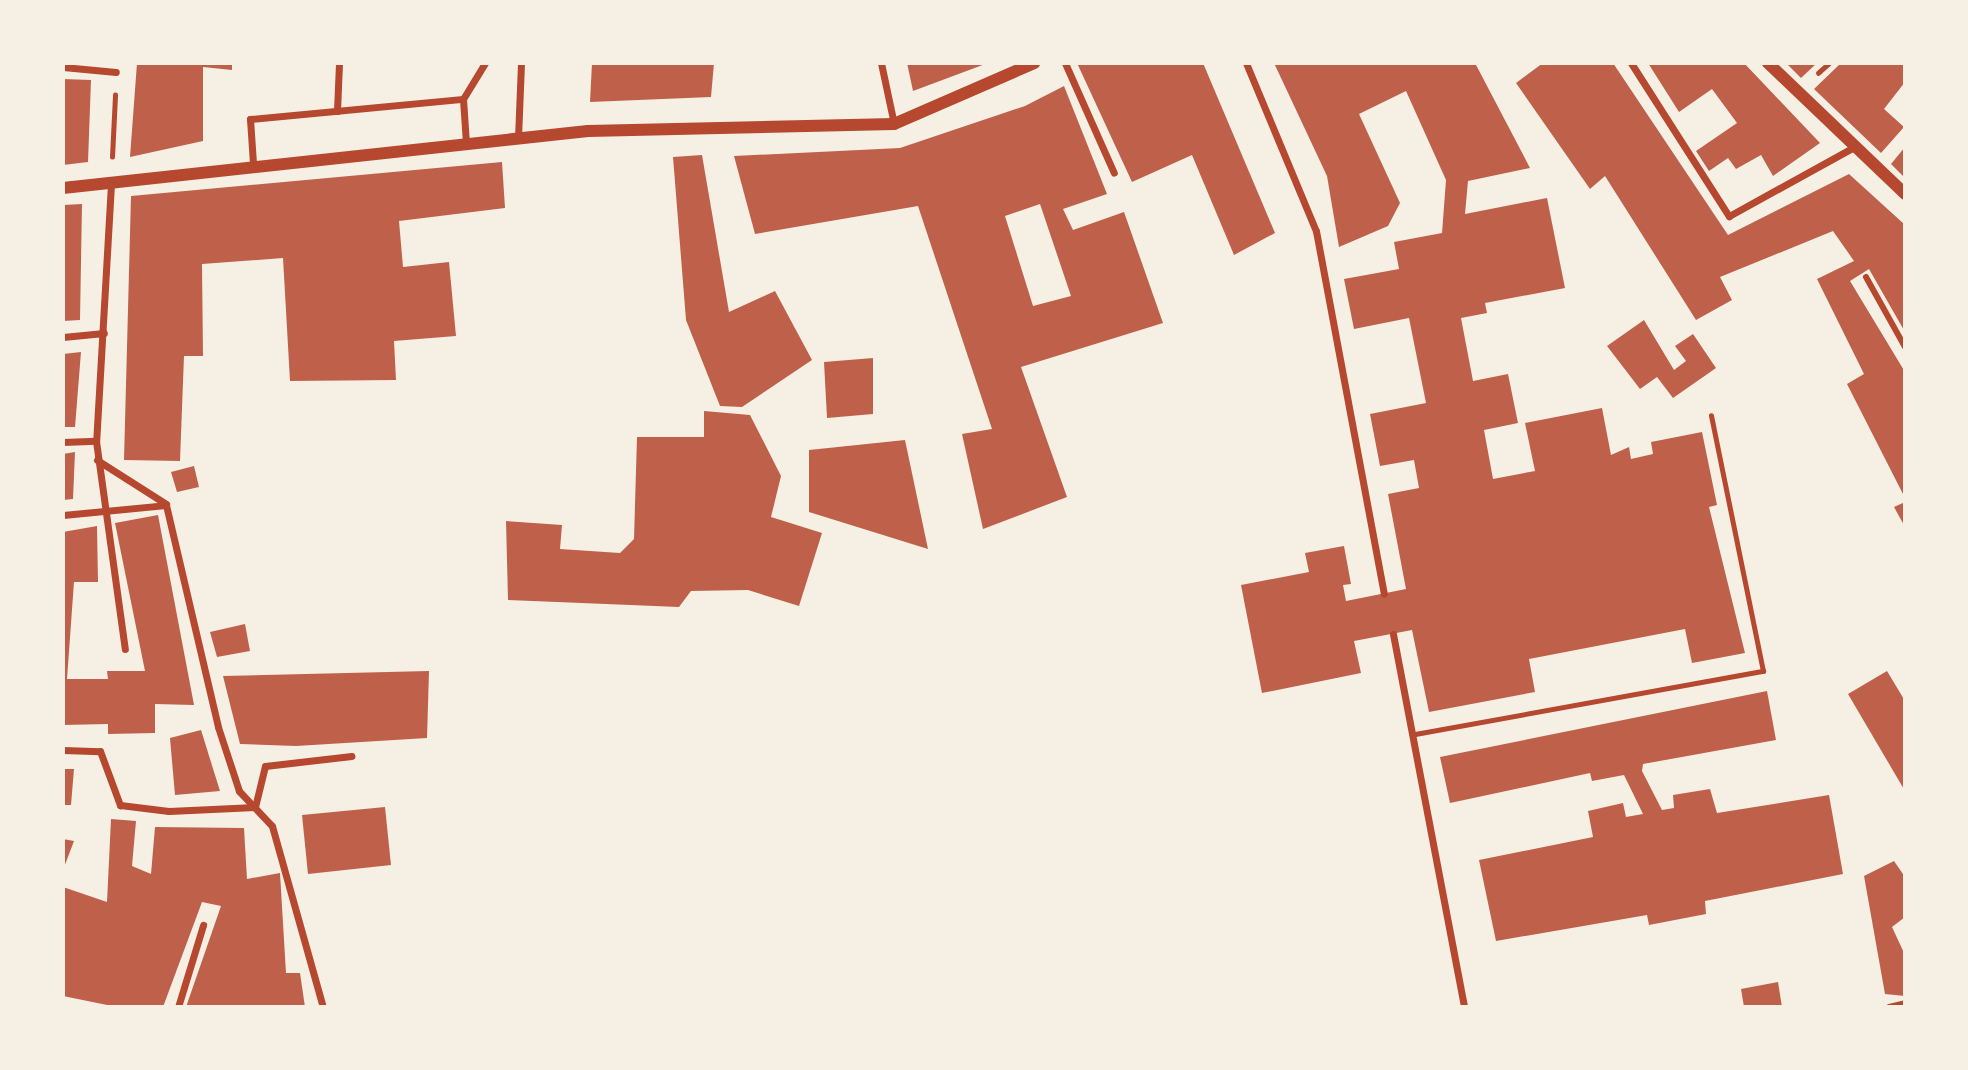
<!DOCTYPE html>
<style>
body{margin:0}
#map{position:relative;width:1968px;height:1070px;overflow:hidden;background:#f6efe4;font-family:"DM Sans",sans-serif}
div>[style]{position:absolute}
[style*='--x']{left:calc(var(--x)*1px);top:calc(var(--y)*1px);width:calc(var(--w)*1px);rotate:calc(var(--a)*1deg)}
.building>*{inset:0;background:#bf614a}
.path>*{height:4.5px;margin:-2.25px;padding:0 2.25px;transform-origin:2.25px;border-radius:2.25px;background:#b5482f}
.service>*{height:5px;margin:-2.5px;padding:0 2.5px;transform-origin:2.5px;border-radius:2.5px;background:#b5482f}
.pedestrian>*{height:6px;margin:-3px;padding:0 3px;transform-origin:3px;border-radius:3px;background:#b5482f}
.minor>*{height:7px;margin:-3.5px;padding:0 3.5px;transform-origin:3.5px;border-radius:3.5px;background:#b5482f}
.tertiary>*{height:12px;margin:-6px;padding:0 6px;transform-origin:6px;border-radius:6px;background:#b5482f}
span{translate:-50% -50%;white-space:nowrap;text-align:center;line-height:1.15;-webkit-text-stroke:5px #f6efe4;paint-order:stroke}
.frame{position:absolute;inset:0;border:65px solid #f6efe4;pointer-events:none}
</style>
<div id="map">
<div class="building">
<i style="clip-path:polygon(137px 63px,232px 63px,232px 70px,203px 67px,203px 141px,130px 157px)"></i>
<i style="clip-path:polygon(592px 63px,714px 63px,711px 97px,590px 102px)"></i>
<i style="clip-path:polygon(907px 63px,988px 63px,913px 91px)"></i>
<i style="clip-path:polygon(1077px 63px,1203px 63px,1275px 233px,1234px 255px,1192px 155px,1132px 182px)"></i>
<i style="clip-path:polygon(1274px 63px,1475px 63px,1530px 168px,1468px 181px,1465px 214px,1547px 198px,1565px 288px,1485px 303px,1487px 313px,1461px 318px,1473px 381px,1508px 374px,1518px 423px,1484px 430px,1493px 479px,1535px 471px,1525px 423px,1602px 408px,1611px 455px,1629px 447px,1631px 459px,1653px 454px,1651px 442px,1702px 432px,1717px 505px,1709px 507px,1745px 653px,1692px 663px,1685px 629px,1529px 659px,1535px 692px,1429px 712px,1412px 630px,1354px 641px,1361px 673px,1262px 693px,1241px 585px,1309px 572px,1305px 553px,1344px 546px,1351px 584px,1343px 585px,1346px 601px,1406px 589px,1388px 494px,1419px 488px,1414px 460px,1380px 466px,1370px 414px,1426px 403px,1409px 318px,1354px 329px,1344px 279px,1399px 269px,1394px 242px,1442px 233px,1446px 180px,1406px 91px,1359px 114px,1400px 203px,1388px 226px,1339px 247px,1327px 176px)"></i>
<i style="clip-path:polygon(1543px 63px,1613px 63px,1728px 235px,1849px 174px,1904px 224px,1905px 332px,1869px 269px,1850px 281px,1905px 372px,1905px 498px,1847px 384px,1864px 374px,1817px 279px,1854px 261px,1833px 231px,1720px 277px,1732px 300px,1696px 320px,1605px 176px,1590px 189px,1516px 83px)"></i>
<i style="clip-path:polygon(1648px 63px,1744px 63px,1820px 143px,1773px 176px,1761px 155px,1736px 169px,1728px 158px,1709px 171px,1696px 151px,1737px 123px,1712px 89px,1679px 112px)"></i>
<i style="clip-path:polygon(1786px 63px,1817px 63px,1801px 78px)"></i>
<i style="clip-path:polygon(1841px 63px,1905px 63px,1905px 82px,1884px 109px,1904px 127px,1881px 153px,1814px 89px)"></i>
<i style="clip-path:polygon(63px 79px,91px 80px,88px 162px,63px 165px)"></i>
<i style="clip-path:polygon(evenodd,1064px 86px,1107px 194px,1063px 209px,1073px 230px,1124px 212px,1163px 323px,1021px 367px,1067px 497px,983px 529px,962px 434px,992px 429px,918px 206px,755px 234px,734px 156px,900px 148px,1025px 106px,1064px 86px,1040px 204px,1071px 296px,1033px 306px,1005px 216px,1040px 204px)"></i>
<i style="clip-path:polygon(1905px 147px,1905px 178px,1891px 164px)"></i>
<i style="clip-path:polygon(702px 155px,729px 312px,775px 291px,812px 360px,742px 407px,720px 406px,686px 320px,673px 157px)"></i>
<i style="clip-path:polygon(502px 162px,505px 208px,399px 221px,403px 267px,449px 262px,456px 336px,394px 341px,396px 380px,290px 381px,283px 258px,202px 264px,203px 356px,184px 356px,180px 461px,124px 460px,131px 196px)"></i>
<i style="clip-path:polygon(82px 204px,80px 320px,63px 321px,63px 205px)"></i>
<i style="clip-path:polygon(1644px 320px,1674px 370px,1686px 361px,1675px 346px,1693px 334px,1716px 368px,1673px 398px,1657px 377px,1640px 389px,1607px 346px)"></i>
<i style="clip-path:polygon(81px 352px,75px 427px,63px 427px,63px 354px)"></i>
<i style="clip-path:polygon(873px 358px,873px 414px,827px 418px,824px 362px)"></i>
<i style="clip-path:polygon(704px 411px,750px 415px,781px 476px,771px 517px,822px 533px,799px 606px,748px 590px,691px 591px,679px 607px,508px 600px,506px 521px,562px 525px,560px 549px,620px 553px,634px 539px,637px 437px,704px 437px)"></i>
<i style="clip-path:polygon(905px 440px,928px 549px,809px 512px,809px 450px)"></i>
<i style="clip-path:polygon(75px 452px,73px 499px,63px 500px,63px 454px)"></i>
<i style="clip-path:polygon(194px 466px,199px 487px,177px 492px,171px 472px)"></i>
<i style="clip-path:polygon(1905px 502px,1905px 527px,1894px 507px)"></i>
<i style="clip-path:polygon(158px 515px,194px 705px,155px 704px,155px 733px,108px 734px,108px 724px,63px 725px,63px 532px,97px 526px,98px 582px,74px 582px,67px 679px,108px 679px,107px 671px,145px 671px,115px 523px)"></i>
<i style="clip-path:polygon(245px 624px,250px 651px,217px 657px,210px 632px)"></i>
<i style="clip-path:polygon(429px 671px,427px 738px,296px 746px,240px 744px,223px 676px)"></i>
<i style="clip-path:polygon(1887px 671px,1905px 701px,1905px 791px,1848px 694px)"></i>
<i style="clip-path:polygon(1767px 691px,1776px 740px,1643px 764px,1642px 771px,1662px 810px,1674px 808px,1673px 795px,1710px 789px,1717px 813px,1829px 795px,1843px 874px,1705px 901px,1706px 914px,1649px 925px,1647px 915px,1496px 941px,1479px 860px,1593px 837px,1588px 811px,1623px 803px,1626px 817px,1643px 814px,1624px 775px,1592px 781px,1590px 773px,1450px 803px,1440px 757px)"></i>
<i style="clip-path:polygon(201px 730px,220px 791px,175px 795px,170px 738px)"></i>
<i style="clip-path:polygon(63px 769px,74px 769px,71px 805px,63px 805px)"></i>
<i style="clip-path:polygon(385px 807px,391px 865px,308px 874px,302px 815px)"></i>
<i style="clip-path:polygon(111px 819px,136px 821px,132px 866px,151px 874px,155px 827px,244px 828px,247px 879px,280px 873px,286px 973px,300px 973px,305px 1007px,186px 1007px,221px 906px,202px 902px,163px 1007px,117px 1007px,63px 996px,63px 887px,107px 902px)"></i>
<i style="clip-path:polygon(63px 839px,74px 841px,63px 870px)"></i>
<i style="clip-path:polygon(1894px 861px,1905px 877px,1905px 917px,1892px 927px,1905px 955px,1905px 996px,1885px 994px,1864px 876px)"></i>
<i style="clip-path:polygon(1778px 982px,1782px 1007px,1744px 1007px,1741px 989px)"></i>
</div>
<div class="path">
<i style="--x:1818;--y:73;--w:15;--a:-42"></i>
<i style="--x:112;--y:157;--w:62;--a:-87.2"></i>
</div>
<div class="service">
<i style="--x:1415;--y:734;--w:354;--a:-10.3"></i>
<i style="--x:1763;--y:671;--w:261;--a:-101.5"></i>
</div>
<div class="pedestrian">
<i style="--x:1866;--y:277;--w:80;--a:60.9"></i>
</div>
<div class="minor">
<i style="--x:881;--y:63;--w:62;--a:78"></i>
<i style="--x:1065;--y:63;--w:120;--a:66"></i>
<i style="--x:1246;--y:63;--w:182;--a:67.4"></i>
<i style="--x:1316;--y:231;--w:369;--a:79.4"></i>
<i style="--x:1631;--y:63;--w:182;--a:57.4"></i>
<i style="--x:1729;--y:216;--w:141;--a:-28.9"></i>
<i style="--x:63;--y:67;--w:53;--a:5.4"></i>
<i style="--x:463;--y:99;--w:42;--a:-58.6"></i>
<i style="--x:337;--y:111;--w:48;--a:-87.6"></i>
<i style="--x:518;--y:138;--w:75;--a:-87.7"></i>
<i style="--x:253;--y:163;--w:44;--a:-93.9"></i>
<i style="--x:250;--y:119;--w:214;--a:-5.4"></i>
<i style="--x:463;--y:99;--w:44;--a:86.1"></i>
<i style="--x:111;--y:184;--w:257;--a:93.3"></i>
<i style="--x:96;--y:441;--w:210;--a:82.1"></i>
<i style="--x:63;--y:337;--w:41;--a:-5.6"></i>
<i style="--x:63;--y:442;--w:33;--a:-2"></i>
<i style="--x:97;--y:460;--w:82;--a:32.5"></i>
<i style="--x:166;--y:505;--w:228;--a:76.8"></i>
<i style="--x:218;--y:727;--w:67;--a:71.8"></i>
<i style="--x:239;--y:791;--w:48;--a:46.7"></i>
<i style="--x:272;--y:826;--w:188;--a:74.3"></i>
<i style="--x:63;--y:515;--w:103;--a:-5.5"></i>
<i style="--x:1393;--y:634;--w:380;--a:79.2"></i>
<i style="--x:63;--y:750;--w:37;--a:2"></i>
<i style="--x:100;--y:751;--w:58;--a:69.7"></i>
<i style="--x:120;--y:805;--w:49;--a:7"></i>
<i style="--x:169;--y:811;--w:86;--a:-2.7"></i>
<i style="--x:255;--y:807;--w:42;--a:-76.3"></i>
<i style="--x:265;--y:766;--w:87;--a:-6.6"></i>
<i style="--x:178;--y:1007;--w:86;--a:-73"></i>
<i style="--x:1889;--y:1007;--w:16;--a:-14"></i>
</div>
<div class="tertiary">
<i style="--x:1768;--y:63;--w:190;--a:43.7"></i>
<i style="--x:63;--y:188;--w:528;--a:-6.2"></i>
<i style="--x:588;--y:131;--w:306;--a:-1.3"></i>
<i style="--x:894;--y:124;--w:153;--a:-23.5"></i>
</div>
<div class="frame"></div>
</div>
